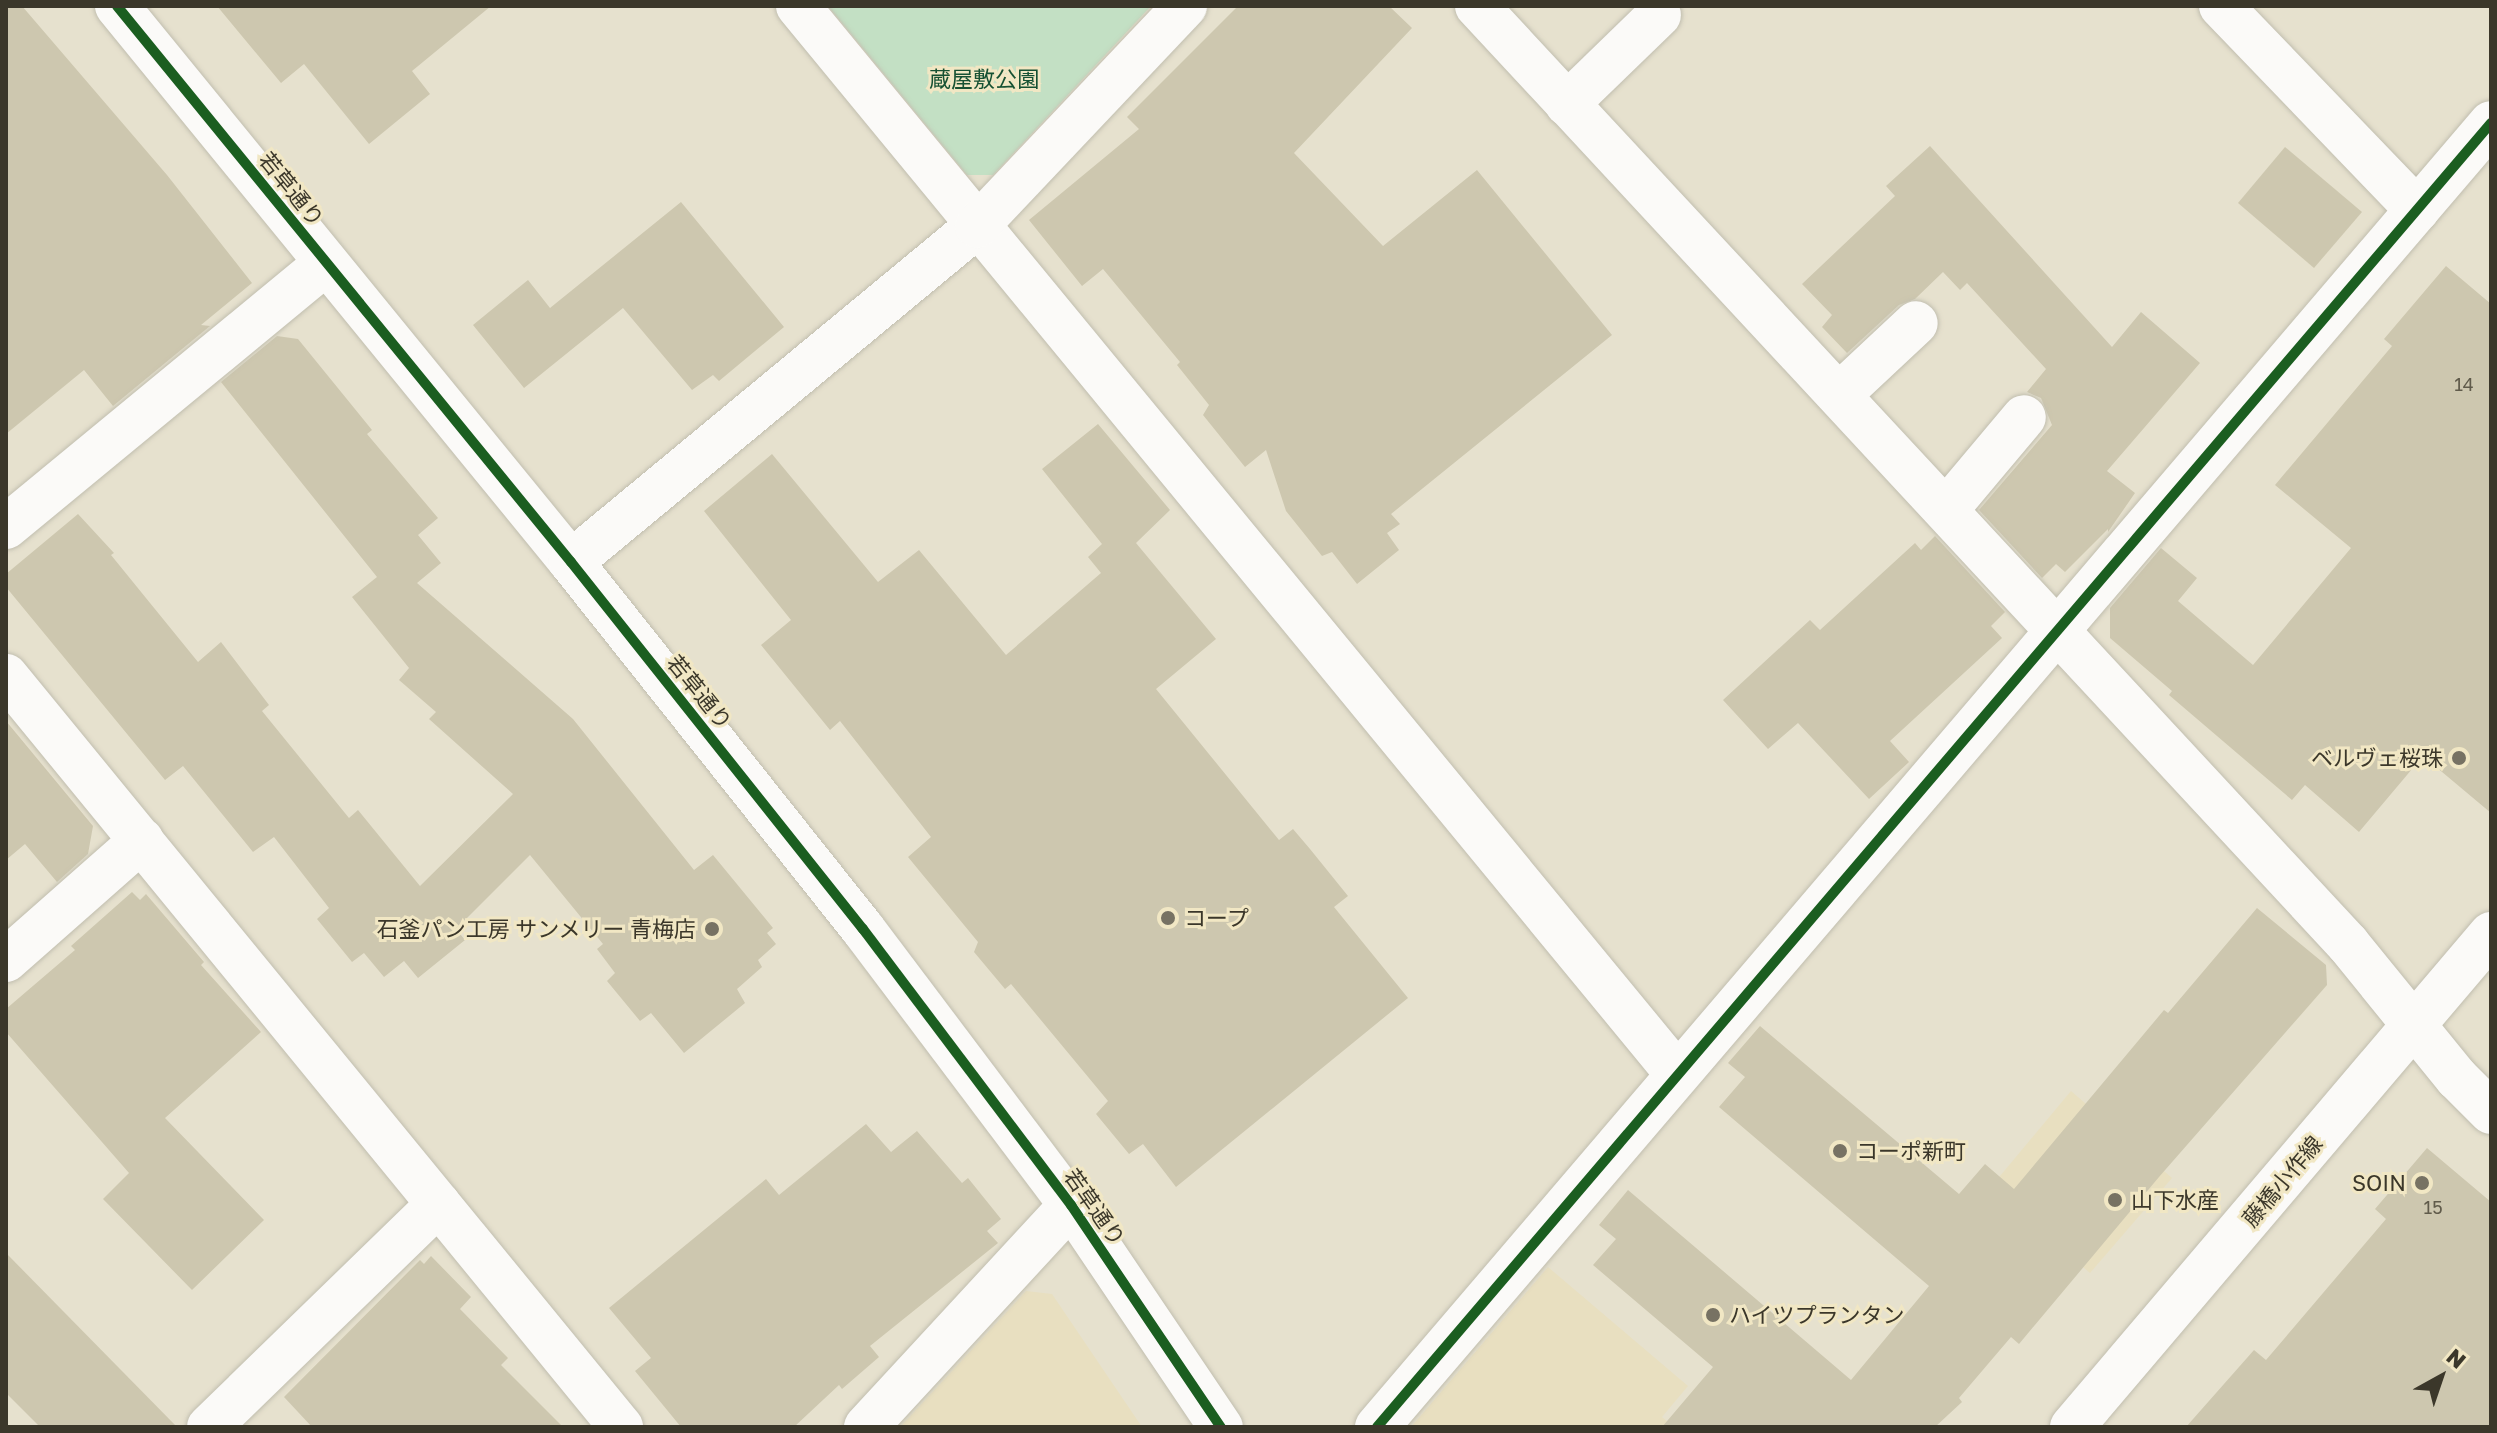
<!DOCTYPE html>
<meta charset="utf-8">
<style>
body{margin:0}
#map{position:relative;width:2497px;height:1433px;overflow:hidden;background:#e6e1ce;font-family:"Golos Text","Noto Sans JP",sans-serif}
div>[style]{position:absolute}
[style*='--x']{left:calc(var(--x)*1px);top:calc(var(--y)*1px);width:calc(var(--w)*1px);rotate:calc(var(--a)*1deg)}
.built>*{inset:0;background:#e8dfc0}
.green>*{inset:0;background:#c3e0c4}
.building>*{inset:0;background:#cdc7af}
.roads{filter:drop-shadow(0 0 2px #c1beaf) drop-shadow(0 0 2px #c1beaf)}
.minor>*{height:44px;margin:-22px;padding:0 22px;transform-origin:22px;border-radius:22px;background:#fbfaf8}
.major>*{height:44px;margin:-22px;padding:0 22px;transform-origin:22px;border-radius:22px;background:#fbfaf8}
.cycleway>*{height:10px;margin:-5px;padding:0 5px;transform-origin:5px;border-radius:5px;background:#1b5e20}
.dots>*{width:22px;height:22px;translate:-50% -50%;box-sizing:border-box;border:4px solid #f1e7c4;border-radius:50%}
span{translate:-50% -50%;white-space:nowrap;text-align:center;line-height:1.15;-webkit-text-stroke:6px #f1e7c4;paint-order:stroke}
.number-label{font-size:18px;color:#605b4b}
.number-label span{-webkit-text-stroke-width:0}
.park-label{font-size:22px;color:#165133}
.street-label{font-size:22px;color:#3b372a}
.poi-label{font-size:22px;color:#3b372a}
.right{translate:-100% -50%;text-align:right}
.left{translate:0 -50%;text-align:left}
.frame{position:absolute;inset:0;border:8px solid #3b372a;pointer-events:none}
.north{position:absolute;left:2401px;top:1337px;width:80px;height:80px;-webkit-text-stroke:6px #f1e7c4;paint-order:stroke;rotate:40deg;font-size:22px;font-weight:700;line-height:32px;text-align:center;color:#3b372a}
.north::after{content:'';display:block;margin:auto;width:28px;height:36px;background:#3b372a;clip-path:polygon(50% 0,100% 100%,50% 72%,0 100%)}
</style>
<div id="map">
<div class="built">
<i style="clip-path:polygon(2071px 1091px,2172px 1178px,2090px 1273px,1990px 1188px)"></i>
<i style="clip-path:polygon(1548px 1267px,1688px 1386px,1662px 1417px,1674px 1427px,1411px 1427px)"></i>
<i style="clip-path:polygon(1026px 1291px,1052px 1294px,1142px 1427px,900px 1427px)"></i>
</div>
<div class="green">
<i style="clip-path:polygon(828px 6px,1151px 6px,993px 175px,967px 175px)"></i>
</div>
<div class="building">
<i style="clip-path:polygon(6px 6px,22px 6px,167px 175px,252px 283px,201px 325px,210px 326px,113px 406px,84px 370px,6px 434px)"></i>
<i style="clip-path:polygon(217px 6px,491px 6px,412px 71px,430px 94px,369px 144px,304px 64px,281px 83px)"></i>
<i style="clip-path:polygon(1238px 6px,1389px 6px,1412px 28px,1294px 153px,1383px 246px,1477px 170px,1612px 335px,1391px 514px,1400px 524px,1387px 533px,1399px 550px,1357px 584px,1332px 552px,1322px 556px,1286px 511px,1266px 450px,1245px 467px,1203px 415px,1209px 405px,1177px 365px,1180px 362px,1103px 269px,1082px 286px,1029px 220px,1139px 129px,1127px 117px)"></i>
<i style="clip-path:polygon(1930px 146px,2112px 347px,2141px 312px,2200px 363px,2107px 471px,2135px 493px,2108px 532px,2108px 529px,2065px 572px,2056px 564px,2042px 578px,1979px 510px,2052px 425px,2041px 398px,2027px 392px,2046px 369px,1967px 283px,1960px 290px,1943px 272px,1915px 299px,1899px 305px,1847px 353px,1822px 327px,1832px 315px,1802px 284px,1895px 196px,1886px 186px)"></i>
<i style="clip-path:polygon(2285px 147px,2362px 212px,2314px 268px,2238px 203px)"></i>
<i style="clip-path:polygon(681px 202px,784px 327px,719px 381px,713px 375px,692px 390px,623px 308px,524px 388px,473px 325px,528px 280px,550px 308px)"></i>
<i style="clip-path:polygon(2446px 266px,2491px 304px,2491px 813px,2423px 756px,2359px 832px,2305px 785px,2292px 800px,2169px 695px,2172px 691px,2110px 638px,2110px 608px,2161px 548px,2197px 578px,2178px 601px,2253px 665px,2351px 548px,2275px 485px,2392px 346px,2384px 339px)"></i>
<i style="clip-path:polygon(277px 336px,298px 339px,372px 430px,367px 434px,438px 518px,418px 535px,441px 563px,417px 583px,573px 719px,694px 870px,713px 855px,773px 928px,767px 933px,776px 944px,758px 960px,762px 967px,737px 989px,745px 1003px,684px 1053px,651px 1013px,640px 1021px,607px 981px,615px 973px,597px 949px,603px 944px,530px 855px,456px 929px,465px 940px,418px 978px,404px 961px,384px 977px,364px 953px,352px 962px,317px 919px,329px 908px,274px 837px,253px 852px,183px 766px,165px 780px,6px 587px,6px 574px,78px 514px,114px 553px,111px 555px,198px 662px,221px 642px,269px 705px,262px 711px,349px 818px,358px 810px,420px 886px,513px 794px,429px 719px,436px 712px,399px 680px,409px 668px,352px 597px,377px 577px,221px 382px)"></i>
<i style="clip-path:polygon(1098px 424px,1170px 510px,1136px 543px,1216px 639px,1156px 689px,1279px 840px,1293px 829px,1310px 849px,1348px 896px,1334px 907px,1408px 998px,1176px 1187px,1143px 1144px,1129px 1154px,1096px 1114px,1108px 1101px,1011px 984px,1005px 989px,974px 952px,978px 942px,908px 857px,931px 837px,840px 721px,830px 730px,761px 645px,791px 620px,704px 511px,772px 454px,878px 582px,919px 550px,1006px 655px,1101px 573px,1088px 557px,1102px 544px,1042px 469px)"></i>
<i style="clip-path:polygon(1935px 536px,2005px 612px,1991px 626px,2002px 638px,1890px 741px,1909px 762px,1869px 799px,1798px 723px,1768px 749px,1723px 700px,1810px 620px,1820px 630px,1915px 543px,1921px 550px)"></i>
<i style="clip-path:polygon(6px 721px,93px 826px,88px 854px,57px 882px,25px 844px,6px 860px)"></i>
<i style="clip-path:polygon(132px 892px,140px 900px,146px 894px,204px 962px,201px 965px,261px 1032px,165px 1118px,264px 1220px,192px 1290px,103px 1199px,129px 1173px,6px 1032px,6px 1009px,75px 950px,71px 946px)"></i>
<i style="clip-path:polygon(2257px 908px,2326px 965px,2327px 985px,2159px 1177px,2019px 1344px,2011px 1337px,1959px 1398px,1962px 1402px,1935px 1427px,1662px 1427px,1713px 1367px,1593px 1265px,1616px 1239px,1599px 1225px,1628px 1190px,1851px 1380px,1929px 1286px,1719px 1107px,1745px 1077px,1728px 1063px,1760px 1026px,1959px 1194px,1985px 1164px,2014px 1189px,2164px 1010px,2168px 1013px)"></i>
<i style="clip-path:polygon(866px 1124px,891px 1152px,917px 1131px,962px 1183px,968px 1178px,1001px 1219px,987px 1231px,998px 1243px,870px 1346px,879px 1357px,842px 1389px,839px 1385px,794px 1427px,681px 1427px,635px 1371px,651px 1358px,609px 1308px,766px 1179px,779px 1195px)"></i>
<i style="clip-path:polygon(2427px 1148px,2491px 1202px,2491px 1427px,2186px 1427px,2254px 1350px,2266px 1360px,2386px 1219px,2375px 1209px)"></i>
<i style="clip-path:polygon(6px 1253px,177px 1427px,40px 1427px,6px 1393px)"></i>
<i style="clip-path:polygon(431px 1256px,471px 1297px,460px 1309px,508px 1358px,501px 1365px,563px 1427px,312px 1427px,284px 1397px,420px 1260px,424px 1264px)"></i>
</div>
<div class="roads">
<div class="minor">
<i style="--x:117;--y:6;--w:718;--a:50.77"></i>
<i style="--x:571;--y:562;--w:469;--a:51.5"></i>
<i style="--x:863;--y:929;--w:346;--a:53"></i>
<i style="--x:1071;--y:1205;--w:268;--a:56"></i>
<i style="--x:798;--y:6;--w:1383;--a:50.54"></i>
<i style="--x:1477;--y:6;--w:1280;--a:47.12"></i>
<i style="--x:2348;--y:944;--w:173;--a:50.9"></i>
<i style="--x:2457;--y:1078;--w:48;--a:45"></i>
<i style="--x:2221;--y:6;--w:283;--a:46.1"></i>
<i style="--x:1567;--y:104;--w:128;--a:-44.1"></i>
<i style="--x:1839;--y:395;--w:105;--a:-43.1"></i>
<i style="--x:1946;--y:510;--w:121;--a:-50"></i>
<i style="--x:6;--y:527;--w:415;--a:-39.5"></i>
<i style="--x:571;--y:562;--w:527;--a:-39.61"></i>
<i style="--x:977;--y:226;--w:303;--a:-46.6"></i>
<i style="--x:6;--y:676;--w:971;--a:50.69"></i>
<i style="--x:6;--y:960;--w:181;--a:-41.4"></i>
<i style="--x:209;--y:1427;--w:320;--a:-44.2"></i>
<i style="--x:866;--y:1427;--w:302;--a:-47.3"></i>
<i style="--x:1377;--y:1427;--w:1715;--a:-49.49"></i>
</div>
<div class="major">
<i style="--x:2072;--y:1427;--w:647;--a:-49.64"></i>
</div>
</div>
<div class="cycleway">
<i style="--x:117;--y:6;--w:718;--a:50.77"></i>
<i style="--x:571;--y:562;--w:469;--a:51.5"></i>
<i style="--x:863;--y:929;--w:346;--a:53"></i>
<i style="--x:1071;--y:1205;--w:268;--a:56"></i>
<i style="--x:1377;--y:1427;--w:1715;--a:-49.49"></i>
</div>
<div class="dots">
<i style="left:2459px;top:758px;background:#777263"></i>
<i style="left:1168px;top:918px;background:#777263"></i>
<i style="left:712px;top:929px;background:#777263"></i>
<i style="left:1840px;top:1151px;background:#777263"></i>
<i style="left:2422px;top:1183px;background:#777263"></i>
<i style="left:2115px;top:1200px;background:#777263"></i>
<i style="left:1713px;top:1315px;background:#777263"></i>
</div>
<div class="number-label">
<span style="left:2464px;top:384px">14</span>
<span style="left:2433px;top:1207px">15</span>
</div>
<div class="park-label">
<span style="left:984px;top:79px">蔵屋敷公園</span>
</div>
<div class="street-label">
<span style="left:292px;top:189px;rotate:51deg">若草通り</span>
<span style="left:700px;top:692px;rotate:51deg">若草通り</span>
<span style="left:2282px;top:1181px;rotate:-50deg">藤橋小作線</span>
<span style="left:1095px;top:1207px;rotate:55deg">若草通り</span>
</div>
<div class="poi-label">
<span class="right" style="left:2443px;top:758px">ベルヴェ桜珠</span>
<span class="left" style="left:1184px;top:918px">コープ</span>
<span class="right" style="left:696px;top:929px">石釜パン工房 サンメリー 青梅店</span>
<span class="left" style="left:1856px;top:1151px">コーポ新町</span>
<span class="right" style="left:2406px;top:1183px">SOIN</span>
<span class="left" style="left:2131px;top:1200px">山下水産</span>
<span class="left" style="left:1729px;top:1315px">ハイツプランタン</span>
</div>
<div class="frame"></div>
<div class="north">N</div>
</div>
